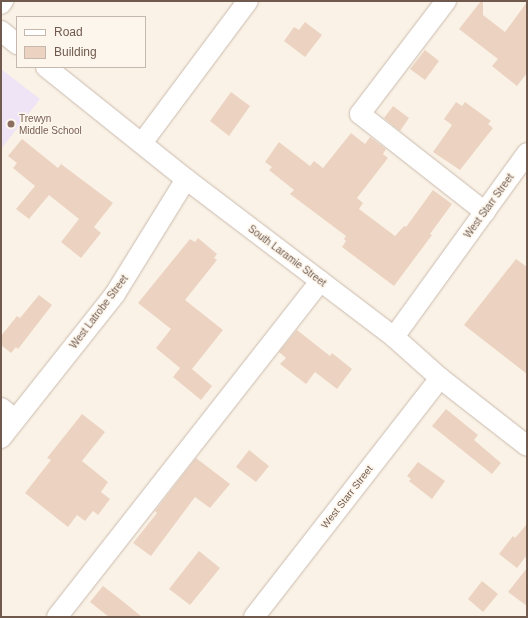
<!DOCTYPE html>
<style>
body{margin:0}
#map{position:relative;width:528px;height:618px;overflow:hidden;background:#faf2e6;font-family:Helvetica,sans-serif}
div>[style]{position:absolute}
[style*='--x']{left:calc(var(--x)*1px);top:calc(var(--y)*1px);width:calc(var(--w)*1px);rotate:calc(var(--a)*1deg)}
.education>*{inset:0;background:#efe3f6}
.building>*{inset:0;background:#ecd3c1}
.roads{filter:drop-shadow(0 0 1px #cabaae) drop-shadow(0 0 1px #cabaae)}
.minor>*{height:20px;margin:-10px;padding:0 10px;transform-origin:10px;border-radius:10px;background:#fff}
.dots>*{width:11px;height:11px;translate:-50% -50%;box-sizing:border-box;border:2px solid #fdf6ec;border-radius:50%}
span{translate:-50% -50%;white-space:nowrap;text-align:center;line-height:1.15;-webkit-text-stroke:3px #fdf6ec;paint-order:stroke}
.education-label{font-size:10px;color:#785e54}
.left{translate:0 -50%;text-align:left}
.street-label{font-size:10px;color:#705a4e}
.frame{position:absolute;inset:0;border:2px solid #705a4e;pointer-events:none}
.legend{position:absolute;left:16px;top:16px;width:130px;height:52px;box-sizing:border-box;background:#fdf6ec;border:1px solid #c5b8ad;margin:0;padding:5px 7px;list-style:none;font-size:12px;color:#705a4e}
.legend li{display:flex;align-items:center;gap:8px;height:20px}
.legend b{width:20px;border:1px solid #c5b8ad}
</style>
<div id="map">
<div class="education">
<i style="clip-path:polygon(1px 69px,40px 99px,1px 149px)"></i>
</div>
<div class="building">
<i style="clip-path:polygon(481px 1px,483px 1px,483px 15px,505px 32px,527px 2px,527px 73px,517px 86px,492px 66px,498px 59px,459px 29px)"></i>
<i style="clip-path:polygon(305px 22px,322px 35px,305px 57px,284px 41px,294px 27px,299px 30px)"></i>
<i style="clip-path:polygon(425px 50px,439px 61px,425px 80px,410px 69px)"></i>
<i style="clip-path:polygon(231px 92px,250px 106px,229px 136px,210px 121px)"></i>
<i style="clip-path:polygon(456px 102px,462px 106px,465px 102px,491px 121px,488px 124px,493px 128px,460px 170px,433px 152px,452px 125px,444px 119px)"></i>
<i style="clip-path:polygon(393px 106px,409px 118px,400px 131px,384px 118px)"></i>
<i style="clip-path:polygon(351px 133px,365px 144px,370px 137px,386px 149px,383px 154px,388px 158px,357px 198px,363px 203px,359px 209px,395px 236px,404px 226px,406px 227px,433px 190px,452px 204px,430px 234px,432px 235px,394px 286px,342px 247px,346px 241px,344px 239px,346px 236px,290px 194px,294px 190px,269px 170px,272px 167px,265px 162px,279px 142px,310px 166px,314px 161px,323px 168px)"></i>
<i style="clip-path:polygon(22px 139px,58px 168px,61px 164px,113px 203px,94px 227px,101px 233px,81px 258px,61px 242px,79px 219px,49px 195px,29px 219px,16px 209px,35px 186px,13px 168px,17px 163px,8px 156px)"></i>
<i style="clip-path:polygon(198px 238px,217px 254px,214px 258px,217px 260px,185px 300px,223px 330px,192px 369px,212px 386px,201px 400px,173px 377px,180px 368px,156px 348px,171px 329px,138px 303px,190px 239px,195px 242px)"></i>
<i style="clip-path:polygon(516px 259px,527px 267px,527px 374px,464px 325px)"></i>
<i style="clip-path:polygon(39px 295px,52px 305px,18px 349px,16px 347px,11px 353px,1px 345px,1px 336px,17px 316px,20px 318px)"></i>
<i style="clip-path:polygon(297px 330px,330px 356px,332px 353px,352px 369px,337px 389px,315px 372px,306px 384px,280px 364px,286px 358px,279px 352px)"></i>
<i style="clip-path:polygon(446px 409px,478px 435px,474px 440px,501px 463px,492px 474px,432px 426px)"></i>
<i style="clip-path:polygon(82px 414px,105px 432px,82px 461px,108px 482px,101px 492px,110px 499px,98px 515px,93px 511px,85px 521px,77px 515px,68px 527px,25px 493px,51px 460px,47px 458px)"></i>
<i style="clip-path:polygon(249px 450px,269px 466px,256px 482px,236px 467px)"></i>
<i style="clip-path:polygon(196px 458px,230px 484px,210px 508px,195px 497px,151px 556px,133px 543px,157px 513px,155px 511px)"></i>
<i style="clip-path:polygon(418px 462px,445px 481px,432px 499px,409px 481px,411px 479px,407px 476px)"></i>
<i style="clip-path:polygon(527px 524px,527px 555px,517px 568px,499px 554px,513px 536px,515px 538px)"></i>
<i style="clip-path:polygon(199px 551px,220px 568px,190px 605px,169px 589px)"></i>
<i style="clip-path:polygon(527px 568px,527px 606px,508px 592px)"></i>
<i style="clip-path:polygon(482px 581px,498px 594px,483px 612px,468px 599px)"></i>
<i style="clip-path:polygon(103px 586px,125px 603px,142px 617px,109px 617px,90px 602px)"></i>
</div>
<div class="roads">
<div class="minor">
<i style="--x:446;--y:1;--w:142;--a:127.3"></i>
<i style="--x:360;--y:114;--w:159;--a:38.1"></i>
<i style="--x:1;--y:4;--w:4;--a:-56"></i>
<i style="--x:1;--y:31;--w:21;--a:39"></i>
<i style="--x:46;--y:67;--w:179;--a:38.7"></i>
<i style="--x:186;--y:179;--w:261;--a:37.2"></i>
<i style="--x:394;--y:337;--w:62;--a:41.7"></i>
<i style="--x:440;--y:378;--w:110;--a:38"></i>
<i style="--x:142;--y:143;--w:177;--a:-53.3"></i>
<i style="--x:394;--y:337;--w:227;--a:-54.1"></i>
<i style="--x:1;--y:408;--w:18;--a:38"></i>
<i style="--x:1;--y:438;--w:184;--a:-51.6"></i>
<i style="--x:115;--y:294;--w:135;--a:-58.3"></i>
<i style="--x:57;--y:617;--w:427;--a:-51.9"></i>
<i style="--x:254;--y:617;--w:303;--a:-52.1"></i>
</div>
</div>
<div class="dots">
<i style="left:11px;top:124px;background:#8d6e63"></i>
</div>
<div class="education-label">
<span class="left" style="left:19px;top:124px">Trewyn<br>Middle School</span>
</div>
<div class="street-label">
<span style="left:489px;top:206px;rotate:-54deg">West Starr Street</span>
<span style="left:287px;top:256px;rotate:37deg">South Laramie Street</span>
<span style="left:99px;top:312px;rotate:-53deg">West Latrobe Street</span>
<span style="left:347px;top:497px;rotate:-52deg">West Starr Street</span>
</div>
<div class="frame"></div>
<ul class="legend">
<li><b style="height:5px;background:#fff"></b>Road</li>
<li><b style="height:11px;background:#ecd3c1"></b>Building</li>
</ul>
</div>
